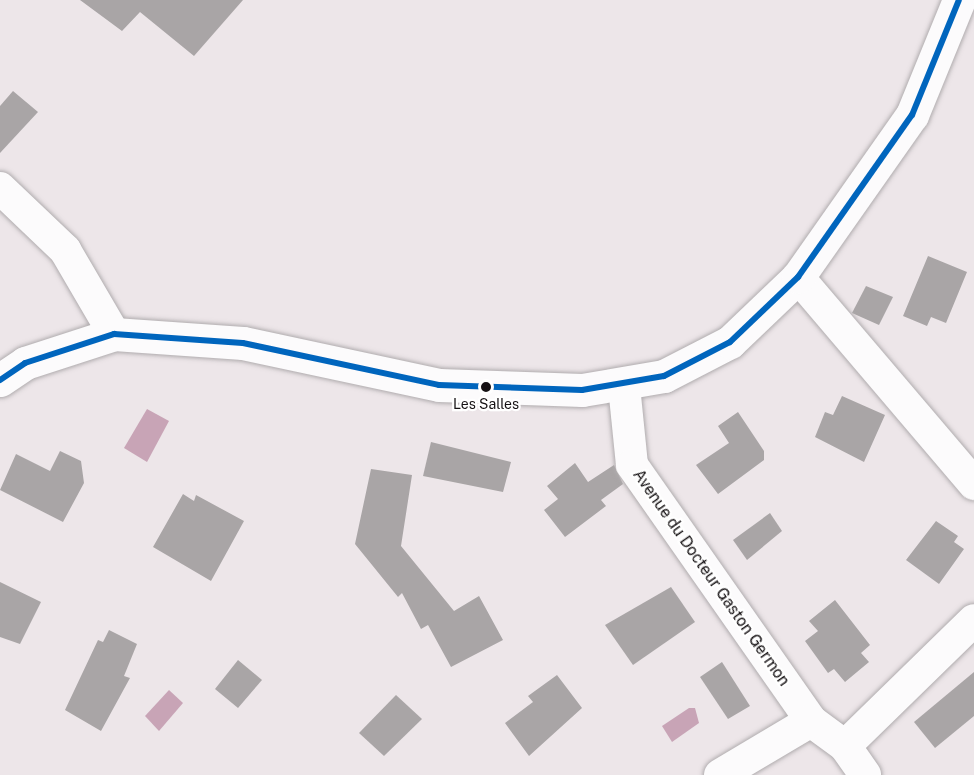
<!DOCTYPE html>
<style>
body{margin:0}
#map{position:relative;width:974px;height:775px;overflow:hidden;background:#ede6e9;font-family:"Public Sans",sans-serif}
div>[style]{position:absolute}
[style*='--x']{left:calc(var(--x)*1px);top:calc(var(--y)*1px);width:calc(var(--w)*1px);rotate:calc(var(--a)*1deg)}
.water>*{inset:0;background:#c8a4b6}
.building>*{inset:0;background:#a9a5a6}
.roads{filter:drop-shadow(0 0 2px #b0acae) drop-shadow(0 0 2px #b0acae)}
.minor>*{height:32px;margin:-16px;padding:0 16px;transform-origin:16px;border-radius:16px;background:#fcfbfc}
.tertiary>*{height:33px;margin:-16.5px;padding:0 16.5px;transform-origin:16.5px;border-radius:16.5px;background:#fcfbfc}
.bus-1>*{height:6px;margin:-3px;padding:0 3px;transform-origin:3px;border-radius:3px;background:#0065bd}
.dots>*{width:16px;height:16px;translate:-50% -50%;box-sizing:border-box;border:3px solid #fff;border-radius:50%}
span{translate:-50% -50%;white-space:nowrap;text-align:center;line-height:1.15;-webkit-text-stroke:4.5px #fff;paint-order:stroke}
.bus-label{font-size:14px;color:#151113}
.street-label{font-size:16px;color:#151113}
</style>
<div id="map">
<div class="water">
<i style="clip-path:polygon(147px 409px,169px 421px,147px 462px,124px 448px)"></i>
<i style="clip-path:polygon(169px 690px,183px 703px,159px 731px,145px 716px)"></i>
<i style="clip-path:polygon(689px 708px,695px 708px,699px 723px,672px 742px,662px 726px)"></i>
</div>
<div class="building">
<i style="clip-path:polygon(80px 0,243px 0,194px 56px,140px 12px,122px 31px)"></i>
<i style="clip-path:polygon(13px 91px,38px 112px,0 153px,0 106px)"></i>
<i style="clip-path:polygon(928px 256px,967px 272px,946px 323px,931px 317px,927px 326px,903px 316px)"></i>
<i style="clip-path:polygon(866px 286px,893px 297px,879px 325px,852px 313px)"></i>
<i style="clip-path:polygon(842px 396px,885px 415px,864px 462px,815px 437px,825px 412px,833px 415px)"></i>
<i style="clip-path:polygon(738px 412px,764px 451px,764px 460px,718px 494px,696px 465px,729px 443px,718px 426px)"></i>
<i style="clip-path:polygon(431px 442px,511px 462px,503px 492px,423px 476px)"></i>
<i style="clip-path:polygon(60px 451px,81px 461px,84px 483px,63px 522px,0 490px,16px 454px,50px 471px)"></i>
<i style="clip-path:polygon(575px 463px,588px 482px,614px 465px,623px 484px,601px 500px,606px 506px,565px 537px,544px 510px,558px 499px,547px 486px)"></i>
<i style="clip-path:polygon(371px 469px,412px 475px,401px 546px,454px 611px,479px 596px,503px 640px,451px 667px,428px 625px,421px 629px,402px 593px,398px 597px,355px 544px)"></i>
<i style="clip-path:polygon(183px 494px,194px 501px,196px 495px,244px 521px,211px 581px,153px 547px)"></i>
<i style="clip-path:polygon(770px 513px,782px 531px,747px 560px,733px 540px)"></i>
<i style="clip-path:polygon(936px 521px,958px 536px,954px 542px,964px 549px,939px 584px,906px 560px)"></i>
<i style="clip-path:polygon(0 582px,41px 602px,20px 644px,0 637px)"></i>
<i style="clip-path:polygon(671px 587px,695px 622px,633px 665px,605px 625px)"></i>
<i style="clip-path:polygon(835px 600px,870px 645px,861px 653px,869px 662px,845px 682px,834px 669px,828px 673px,805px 641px,818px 631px,809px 621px)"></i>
<i style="clip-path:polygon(109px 630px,137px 644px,124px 676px,130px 678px,101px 731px,65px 710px,98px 640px,103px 642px)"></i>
<i style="clip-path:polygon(238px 660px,262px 680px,238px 708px,215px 689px)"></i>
<i style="clip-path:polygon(722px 662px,750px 706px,728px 719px,700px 677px)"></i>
<i style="clip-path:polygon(974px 672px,974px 716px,935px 748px,914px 722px)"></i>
<i style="clip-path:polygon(557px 675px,582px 708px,529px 756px,505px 723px,533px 702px,528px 696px)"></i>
<i style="clip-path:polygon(396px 695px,422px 719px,384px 756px,359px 733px)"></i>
</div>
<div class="roads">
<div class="minor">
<i style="--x:0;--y:188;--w:90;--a:43.6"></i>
<i style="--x:65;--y:250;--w:97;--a:59.7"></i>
<i style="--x:798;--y:277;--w:272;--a:49.6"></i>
<i style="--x:624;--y:386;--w:79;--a:84.2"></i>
<i style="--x:632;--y:465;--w:312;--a:55"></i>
<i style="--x:811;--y:721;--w:42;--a:36.3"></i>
<i style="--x:845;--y:746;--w:180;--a:-44.3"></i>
<i style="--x:845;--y:746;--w:35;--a:55"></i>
<i style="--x:720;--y:775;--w:106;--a:-30.7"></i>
</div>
<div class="tertiary">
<i style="--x:0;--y:380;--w:30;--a:-34"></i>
<i style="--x:25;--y:363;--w:94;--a:-18"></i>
<i style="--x:114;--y:334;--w:129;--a:4"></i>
<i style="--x:243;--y:343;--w:200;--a:12.1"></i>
<i style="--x:439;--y:385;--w:143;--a:2"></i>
<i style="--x:582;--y:390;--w:83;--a:-9.7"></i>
<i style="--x:664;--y:376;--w:74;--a:-27.3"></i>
<i style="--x:730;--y:342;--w:94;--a:-43.7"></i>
<i style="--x:798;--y:277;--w:198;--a:-54.9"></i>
<i style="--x:912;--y:115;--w:124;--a:-67.8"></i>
</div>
</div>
<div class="bus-1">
<i style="--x:0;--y:380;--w:30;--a:-34"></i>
<i style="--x:25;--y:363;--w:94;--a:-18"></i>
<i style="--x:114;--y:334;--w:129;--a:4"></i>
<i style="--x:243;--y:343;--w:200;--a:12.1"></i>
<i style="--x:439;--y:385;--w:143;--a:2"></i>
<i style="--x:582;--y:390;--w:83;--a:-9.7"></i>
<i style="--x:664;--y:376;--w:74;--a:-27.3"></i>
<i style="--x:730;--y:342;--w:94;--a:-43.7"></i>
<i style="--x:798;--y:277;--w:198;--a:-54.9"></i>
<i style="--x:912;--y:115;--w:124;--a:-67.8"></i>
</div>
<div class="dots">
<i style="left:486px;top:387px;background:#151113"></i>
</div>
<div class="bus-label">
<span style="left:486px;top:404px">Les Salles</span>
</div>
<div class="street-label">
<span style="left:711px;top:578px;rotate:55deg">Avenue du Docteur Gaston Germon</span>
</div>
</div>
